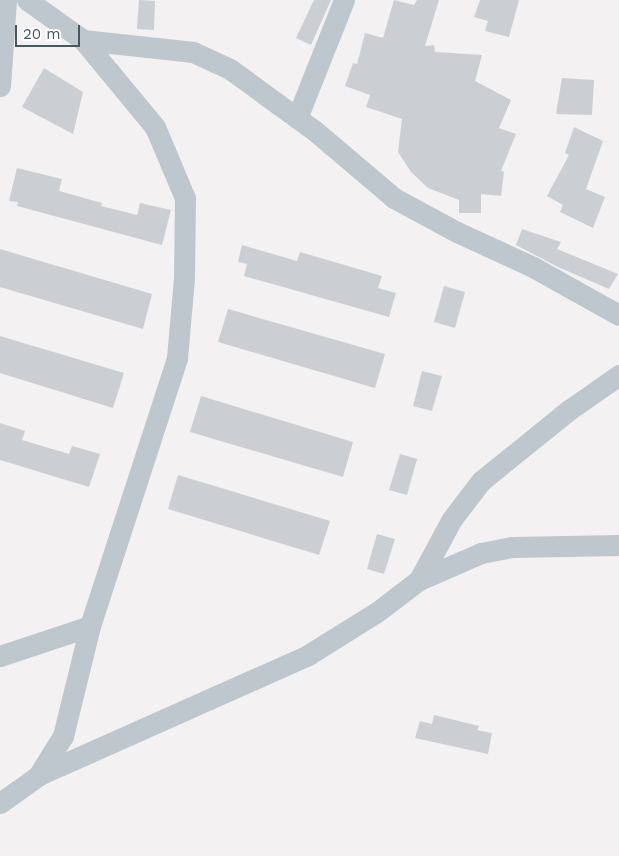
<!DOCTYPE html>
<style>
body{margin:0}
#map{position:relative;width:619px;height:856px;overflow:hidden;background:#f3f1f1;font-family:"Work Sans",sans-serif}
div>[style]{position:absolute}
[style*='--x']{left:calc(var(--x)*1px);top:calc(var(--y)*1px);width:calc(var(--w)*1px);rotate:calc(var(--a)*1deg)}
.building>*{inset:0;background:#cbcfd3}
.street>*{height:21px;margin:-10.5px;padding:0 10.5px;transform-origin:10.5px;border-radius:10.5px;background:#bdc7cd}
span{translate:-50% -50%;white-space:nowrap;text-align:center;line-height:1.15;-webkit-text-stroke:4.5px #fff;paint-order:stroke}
.scale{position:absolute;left:15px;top:25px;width:65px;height:22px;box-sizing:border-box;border:2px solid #49575e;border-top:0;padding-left:6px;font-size:15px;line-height:18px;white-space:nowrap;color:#49575e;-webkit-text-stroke:4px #fff;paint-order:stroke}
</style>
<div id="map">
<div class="building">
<i style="clip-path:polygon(139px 0,155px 1px,154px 30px,137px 29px)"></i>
<i style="clip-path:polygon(314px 0,331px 0,311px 45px,296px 38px)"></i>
<i style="clip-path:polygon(394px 0,414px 5px,417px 0,439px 0,425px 46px,434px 45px,435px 52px,482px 55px,475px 81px,511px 100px,499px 128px,516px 134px,501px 171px,504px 172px,501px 196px,481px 194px,481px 213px,459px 213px,459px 200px,428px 188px,411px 172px,398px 152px,402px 119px,366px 107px,370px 95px,345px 86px,353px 63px,357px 64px,365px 33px,383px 38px)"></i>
<i style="clip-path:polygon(480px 0,519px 0,509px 37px,485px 31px,488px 21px,474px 17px)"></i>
<i style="clip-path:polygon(44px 68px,83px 92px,73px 134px,22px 107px)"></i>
<i style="clip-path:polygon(562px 78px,594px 80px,592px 115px,556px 114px)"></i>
<i style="clip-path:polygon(574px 127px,603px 141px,586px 189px,605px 197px,593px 228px,560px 212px,563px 205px,547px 196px,569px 155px,565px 153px)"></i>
<i style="clip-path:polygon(17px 168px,62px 179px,59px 191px,102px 203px,101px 206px,137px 215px,140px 203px,171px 210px,162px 245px,17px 206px,18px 202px,9px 201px)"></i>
<i style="clip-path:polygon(522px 229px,561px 242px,557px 249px,618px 274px,609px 289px,558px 267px,516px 245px)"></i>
<i style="clip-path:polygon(242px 245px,297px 261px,300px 252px,382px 276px,378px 288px,396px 293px,389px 317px,244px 276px,247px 264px,238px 262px)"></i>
<i style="clip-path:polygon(0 249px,152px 294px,143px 329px,0 287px)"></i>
<i style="clip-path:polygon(444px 286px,465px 292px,455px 328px,434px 322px)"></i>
<i style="clip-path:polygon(228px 309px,385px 354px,375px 388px,218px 342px)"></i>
<i style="clip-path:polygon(0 336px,124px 373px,113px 408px,0 373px)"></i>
<i style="clip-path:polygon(422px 371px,442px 376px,432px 411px,413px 406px)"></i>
<i style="clip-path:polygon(201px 396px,353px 442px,343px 477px,190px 432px)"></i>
<i style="clip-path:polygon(0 423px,25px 431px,22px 440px,69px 454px,72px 446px,100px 454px,89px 487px,0 460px)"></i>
<i style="clip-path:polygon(400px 454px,417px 459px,407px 495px,389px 490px)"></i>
<i style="clip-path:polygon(178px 475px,330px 521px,319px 555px,168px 509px)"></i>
<i style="clip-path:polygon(377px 534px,395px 539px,384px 574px,367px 569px)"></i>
<i style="clip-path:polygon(434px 715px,479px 726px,477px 730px,492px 733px,488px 754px,415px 738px,420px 721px,432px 724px)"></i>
</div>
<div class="street">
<i style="--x:27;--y:0;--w:69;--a:35.5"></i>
<i style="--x:83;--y:40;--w:111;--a:6.2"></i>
<i style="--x:193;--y:52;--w:41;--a:24.7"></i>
<i style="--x:230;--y:69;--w:105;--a:36.1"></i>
<i style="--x:315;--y:131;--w:104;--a:40.3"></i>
<i style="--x:394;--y:198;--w:72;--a:28.4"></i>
<i style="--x:457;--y:232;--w:84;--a:24.7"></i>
<i style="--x:533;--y:267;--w:98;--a:29.2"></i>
<i style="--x:0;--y:86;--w:86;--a:-86"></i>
<i style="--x:297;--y:118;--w:127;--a:-68.3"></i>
<i style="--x:419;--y:580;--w:68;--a:-23.5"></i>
<i style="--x:481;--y:553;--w:32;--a:-11"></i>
<i style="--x:512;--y:547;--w:107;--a:-1.1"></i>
<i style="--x:0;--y:656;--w:95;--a:-18.4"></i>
<i style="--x:39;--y:775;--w:295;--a:-24"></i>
<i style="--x:308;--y:655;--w:81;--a:-31.9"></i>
<i style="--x:377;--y:612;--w:53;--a:-37.3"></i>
<i style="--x:419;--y:580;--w:69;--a:-61.6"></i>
<i style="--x:452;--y:519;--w:48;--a:-52.7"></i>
<i style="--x:481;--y:481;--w:113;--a:-38.9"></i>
<i style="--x:569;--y:410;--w:61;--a:-35"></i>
<i style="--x:0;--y:803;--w:47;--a:-35.4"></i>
<i style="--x:38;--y:776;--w:47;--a:-58"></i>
<i style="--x:63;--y:736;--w:113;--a:-76.2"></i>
<i style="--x:90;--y:626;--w:282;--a:-72"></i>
<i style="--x:177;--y:358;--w:80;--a:-85"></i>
<i style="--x:184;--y:278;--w:80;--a:-89.3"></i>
<i style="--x:185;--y:198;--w:77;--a:-112.9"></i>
<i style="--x:155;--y:127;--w:113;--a:-129.6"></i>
</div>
<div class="scale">20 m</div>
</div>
